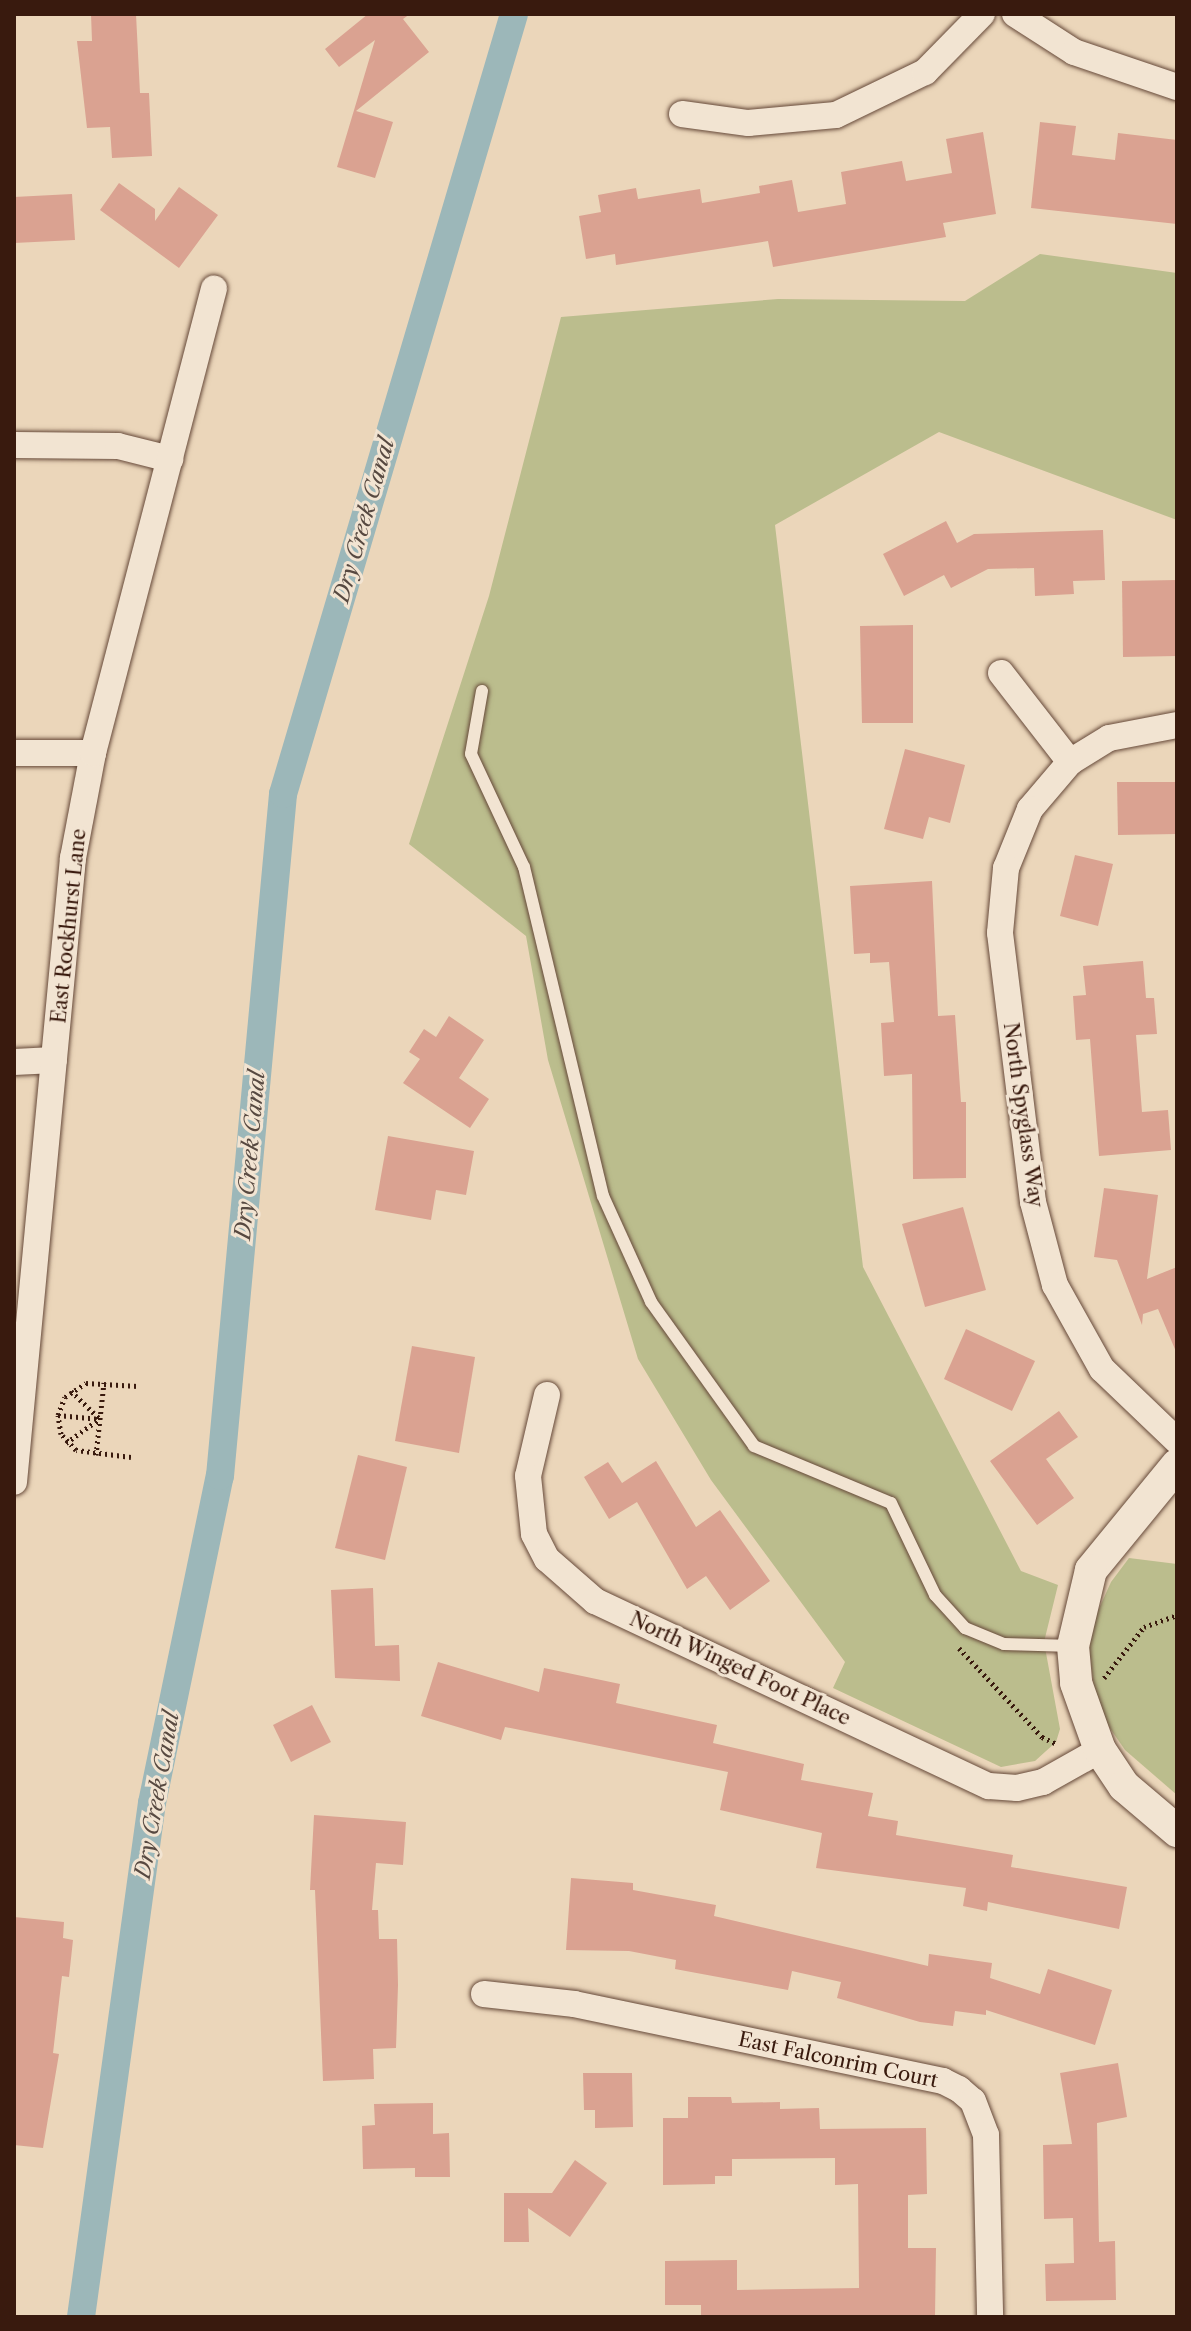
<!DOCTYPE html>
<style>
body{margin:0}
#map{position:relative;width:1191px;height:2331px;overflow:hidden;background:#ebd6ba;font-family:"Libre Caslon Text",serif}
div>[style]{position:absolute}
[style*='--x']{left:calc(var(--x)*1px);top:calc(var(--y)*1px);width:calc(var(--w)*1px);rotate:calc(var(--a)*1deg)}
.green>*{inset:0;background:#bbbd8d}
.canal>*{height:28px;margin:-14px;padding:0 14px;transform-origin:14px;border-radius:14px;background:#9cb7b9}
.building>*{inset:0;background:#daa291}
.path>*{height:5px;margin-top:-2.5px;transform-origin:0;background:repeating-linear-gradient(90deg,#391a0e 0 2px,transparent 0 6px)}
.roads{filter:drop-shadow(0 0 2px #664939) drop-shadow(0 0 2px #664939)}
.service>*{height:12px;margin:-6px;padding:0 6px;transform-origin:6px;border-radius:6px;background:#f2e4d2}
.minor>*{height:26px;margin:-13px;padding:0 13px;transform-origin:13px;border-radius:13px;background:#f2e4d2}
.tertiary>*{height:32px;margin:-16px;padding:0 16px;transform-origin:16px;border-radius:16px;background:#f2e4d2}
span{translate:-50% -50%;white-space:nowrap;text-align:center;line-height:1.15;-webkit-text-stroke:6px #f2e4d2;paint-order:stroke}
.street-label{font-size:20px;color:#391a0e}
.water-label{font-size:22px;color:#574941;font-style:italic}
.frame{position:absolute;inset:0;border:16px solid #391a0e;pointer-events:none}
</style>
<div id="map">
<div class="green">
<i style="clip-path:polygon(1040px 254px,1177px 273px,1177px 520px,939px 432px,775px 525px,863px 1267px,1021px 1571px,1058px 1585px,1044px 1642px,1060px 1729px,1056px 1742px,1035px 1761px,1001px 1767px,833px 1688px,845px 1662px,711px 1480px,638px 1359px,548px 1060px,526px 936px,409px 844px,489px 596px,561px 317px,778px 299px,965px 301px)"></i>
<i style="clip-path:polygon(1129px 1558px,1177px 1564px,1177px 1795px,1125px 1750px,1107px 1724px,1094px 1688px,1089px 1648px,1097px 1613px,1111px 1582px)"></i>
</div>
<div class="canal">
<i style="--x:81;--y:2317;--w:519;--a:-82.14"></i>
<i style="--x:152;--y:1803;--w:334;--a:-78.3"></i>
<i style="--x:220;--y:1476;--w:685;--a:-84.72"></i>
<i style="--x:283;--y:794;--w:813;--a:-73.5"></i>
</div>
<div class="building">
<i style="clip-path:polygon(91px 14px,136px 14px,140px 93px,149px 93px,152px 156px,112px 158px,110px 127px,87px 128px,77px 41px,92px 41px)"></i>
<i style="clip-path:polygon(368px 14px,410px 14px,403px 19px,429px 52px,356px 111px,393px 122px,375px 178px,337px 167px,375px 40px,339px 67px,325px 49px)"></i>
<i style="clip-path:polygon(1040px 122px,1076px 126px,1072px 155px,1115px 160px,1118px 133px,1177px 140px,1177px 224px,1031px 208px)"></i>
<i style="clip-path:polygon(983px 132px,996px 214px,943px 223px,946px 237px,773px 267px,768px 241px,616px 265px,615px 254px,586px 259px,579px 216px,601px 212px,598px 195px,636px 188px,638px 199px,700px 189px,702px 203px,760px 193px,759px 186px,792px 180px,798px 212px,846px 204px,841px 172px,902px 161px,906px 181px,952px 173px,946px 139px)"></i>
<i style="clip-path:polygon(119px 183px,155px 209px,155px 221px,179px 187px,218px 215px,179px 268px,100px 210px)"></i>
<i style="clip-path:polygon(72px 194px,75px 240px,14px 243px,14px 197px)"></i>
<i style="clip-path:polygon(946px 521px,957px 543px,974px 534px,1103px 530px,1105px 580px,1073px 581px,1074px 594px,1035px 596px,1034px 568px,988px 569px,951px 588px,944px 575px,904px 596px,883px 554px)"></i>
<i style="clip-path:polygon(1177px 580px,1177px 656px,1123px 657px,1122px 581px)"></i>
<i style="clip-path:polygon(913px 625px,913px 723px,862px 723px,860px 626px)"></i>
<i style="clip-path:polygon(905px 749px,965px 765px,950px 823px,929px 817px,923px 839px,884px 829px)"></i>
<i style="clip-path:polygon(1117px 782px,1177px 782px,1177px 834px,1118px 835px)"></i>
<i style="clip-path:polygon(1075px 855px,1113px 864px,1098px 926px,1060px 916px)"></i>
<i style="clip-path:polygon(932px 881px,938px 1016px,955px 1015px,961px 1102px,966px 1102px,966px 1178px,913px 1179px,912px 1074px,884px 1076px,881px 1023px,894px 1022px,889px 962px,870px 963px,870px 953px,854px 954px,850px 886px)"></i>
<i style="clip-path:polygon(1143px 961px,1146px 998px,1154px 998px,1157px 1034px,1136px 1035px,1142px 1112px,1168px 1110px,1171px 1150px,1099px 1156px,1090px 1039px,1076px 1040px,1073px 996px,1086px 995px,1083px 966px)"></i>
<i style="clip-path:polygon(449px 1016px,484px 1040px,459px 1078px,489px 1099px,470px 1128px,403px 1083px,420px 1059px,409px 1052px,424px 1029px,436px 1037px)"></i>
<i style="clip-path:polygon(388px 1136px,474px 1151px,466px 1195px,436px 1190px,431px 1220px,375px 1210px)"></i>
<i style="clip-path:polygon(1104px 1188px,1158px 1195px,1147px 1279px,1177px 1267px,1177px 1354px,1158px 1309px,1143px 1314px,1142px 1325px,1117px 1260px,1094px 1257px)"></i>
<i style="clip-path:polygon(963px 1207px,986px 1290px,925px 1307px,902px 1224px)"></i>
<i style="clip-path:polygon(966px 1329px,1035px 1361px,1012px 1411px,944px 1379px)"></i>
<i style="clip-path:polygon(412px 1346px,475px 1357px,459px 1453px,395px 1441px)"></i>
<i style="clip-path:polygon(1059px 1411px,1078px 1437px,1046px 1459px,1074px 1498px,1037px 1525px,990px 1461px)"></i>
<i style="clip-path:polygon(358px 1455px,407px 1467px,385px 1560px,335px 1548px)"></i>
<i style="clip-path:polygon(656px 1461px,696px 1527px,720px 1510px,770px 1581px,730px 1610px,706px 1576px,687px 1589px,637px 1502px,609px 1519px,584px 1477px,608px 1462px,622px 1483px)"></i>
<i style="clip-path:polygon(373px 1588px,375px 1646px,399px 1645px,400px 1681px,335px 1678px,331px 1590px)"></i>
<i style="clip-path:polygon(438px 1662px,539px 1692px,544px 1668px,620px 1684px,616px 1703px,717px 1725px,713px 1743px,804px 1764px,801px 1780px,873px 1793px,868px 1816px,898px 1821px,896px 1835px,1013px 1855px,1011px 1867px,1127px 1887px,1119px 1929px,988px 1902px,987px 1911px,963px 1906px,966px 1888px,816px 1868px,822px 1833px,720px 1810px,728px 1772px,505px 1727px,501px 1740px,421px 1716px)"></i>
<i style="clip-path:polygon(312px 1705px,331px 1742px,291px 1762px,273px 1725px)"></i>
<i style="clip-path:polygon(314px 1815px,406px 1822px,403px 1865px,376px 1863px,372px 1910px,378px 1910px,379px 1939px,397px 1939px,398px 1985px,396px 2048px,373px 2049px,374px 2079px,323px 2081px,315px 1890px,310px 1890px)"></i>
<i style="clip-path:polygon(571px 1878px,633px 1883px,633px 1890px,716px 1905px,714px 1916px,928px 1966px,929px 1954px,992px 1963px,990px 1978px,1040px 1994px,1048px 1969px,1112px 1990px,1095px 2045px,986px 2010px,986px 2015px,955px 2011px,953px 2026px,920px 2022px,837px 1998px,841px 1982px,792px 1971px,788px 1990px,675px 1969px,676px 1960px,629px 1951px,566px 1950px)"></i>
<i style="clip-path:polygon(14px 1917px,64px 1922px,63px 1938px,73px 1940px,69px 1977px,62px 1976px,53px 2053px,59px 2054px,43px 2148px,14px 2145px)"></i>
<i style="clip-path:polygon(1118px 2063px,1127px 2117px,1097px 2123px,1099px 2242px,1115px 2241px,1116px 2300px,1046px 2301px,1045px 2264px,1074px 2263px,1073px 2218px,1044px 2219px,1043px 2145px,1072px 2144px,1060px 2073px)"></i>
<i style="clip-path:polygon(583px 2073px,632px 2073px,633px 2127px,595px 2128px,595px 2110px,584px 2110px)"></i>
<i style="clip-path:polygon(688px 2097px,731px 2097px,732px 2103px,780px 2102px,780px 2109px,819px 2108px,820px 2129px,926px 2128px,927px 2194px,908px 2195px,908px 2248px,936px 2248px,935px 2317px,701px 2317px,701px 2305px,665px 2305px,665px 2261px,737px 2260px,737px 2290px,859px 2288px,858px 2184px,835px 2185px,835px 2158px,732px 2159px,732px 2176px,715px 2176px,715px 2184px,663px 2185px,663px 2118px,688px 2118px)"></i>
<i style="clip-path:polygon(433px 2103px,433px 2134px,449px 2133px,450px 2177px,415px 2177px,415px 2168px,363px 2169px,362px 2126px,375px 2125px,374px 2104px)"></i>
<i style="clip-path:polygon(575px 2160px,607px 2183px,570px 2237px,528px 2208px,529px 2242px,504px 2242px,504px 2193px,552px 2193px)"></i>
</div>
<div class="path">
<i style="--x:71;--y:1391;--w:39;--a:44"></i>
<i style="--x:58;--y:1415;--w:42;--a:5.4"></i>
<i style="--x:66;--y:1443;--w:41;--a:-36"></i>
<i style="--x:96;--y:1455;--w:73;--a:-83.7"></i>
<i style="--x:131;--y:1457;--w:55;--a:-172.7"></i>
<i style="--x:76;--y:1450;--w:22;--a:-133"></i>
<i style="--x:61;--y:1434;--w:19;--a:-99"></i>
<i style="--x:58;--y:1415;--w:19;--a:-69"></i>
<i style="--x:65;--y:1397;--w:25;--a:-34"></i>
<i style="--x:86;--y:1383;--w:52;--a:3.3"></i>
<i style="--x:959;--y:1648;--w:122;--a:47"></i>
<i style="--x:1042;--y:1737;--w:17;--a:25"></i>
<i style="--x:1104;--y:1678;--w:65;--a:-51.9"></i>
<i style="--x:1144;--y:1627;--w:35;--a:-20"></i>
</div>
<div class="roads">
<div class="service">
<i style="--x:482;--y:691;--w:64;--a:99.9"></i>
<i style="--x:471;--y:754;--w:125;--a:64.9"></i>
<i style="--x:524;--y:867;--w:338;--a:76.5"></i>
<i style="--x:603;--y:1196;--w:116;--a:65.6"></i>
<i style="--x:651;--y:1302;--w:177;--a:54.4"></i>
<i style="--x:754;--y:1446;--w:148;--a:22.6"></i>
<i style="--x:891;--y:1503;--w:102;--a:64.4"></i>
<i style="--x:935;--y:1595;--w:45;--a:47.7"></i>
<i style="--x:965;--y:1628;--w:42;--a:22.3"></i>
<i style="--x:1004;--y:1644;--w:69;--a:1.7"></i>
</div>
<div class="minor">
<i style="--x:1015;--y:14;--w:70;--a:32.8"></i>
<i style="--x:1074;--y:52;--w:109;--a:18.8"></i>
<i style="--x:682;--y:114;--w:67;--a:7.8"></i>
<i style="--x:748;--y:123;--w:88;--a:-5.2"></i>
<i style="--x:836;--y:115;--w:99;--a:-25.8"></i>
<i style="--x:925;--y:72;--w:81;--a:-45.5"></i>
<i style="--x:14;--y:445;--w:104;--a:0.6"></i>
<i style="--x:118;--y:446;--w:54;--a:14"></i>
<i style="--x:1001;--y:673;--w:113;--a:52.2"></i>
<i style="--x:1177;--y:725;--w:69;--a:169.2"></i>
<i style="--x:1109;--y:738;--w:46;--a:148.4"></i>
<i style="--x:1070;--y:762;--w:62;--a:130.4"></i>
<i style="--x:1030;--y:809;--w:64;--a:112.1"></i>
<i style="--x:1006;--y:868;--w:65;--a:95.3"></i>
<i style="--x:1000;--y:933;--w:271;--a:83"></i>
<i style="--x:1033;--y:1202;--w:86;--a:75.2"></i>
<i style="--x:1055;--y:1285;--w:96;--a:60.8"></i>
<i style="--x:1102;--y:1369;--w:104;--a:43.8"></i>
<i style="--x:14;--y:753;--w:79;--a:0"></i>
<i style="--x:14;--y:1062;--w:40;--a:-2.9"></i>
<i style="--x:547;--y:1395;--w:83;--a:103.2"></i>
<i style="--x:528;--y:1476;--w:58;--a:84.1"></i>
<i style="--x:534;--y:1534;--w:28;--a:63"></i>
<i style="--x:547;--y:1559;--w:64;--a:41.2"></i>
<i style="--x:595;--y:1601;--w:435;--a:25.2"></i>
<i style="--x:989;--y:1786;--w:28;--a:4"></i>
<i style="--x:1017;--y:1788;--w:27;--a:-13"></i>
<i style="--x:1043;--y:1782;--w:65;--a:-29.3"></i>
<i style="--x:14;--y:1482;--w:627;--a:-84.6"></i>
<i style="--x:73;--y:858;--w:107;--a:-79.2"></i>
<i style="--x:93;--y:753;--w:480;--a:-75.4"></i>
<i style="--x:484;--y:1994;--w:91;--a:6.3"></i>
<i style="--x:574;--y:2004;--w:377;--a:11.8"></i>
<i style="--x:943;--y:2081;--w:18;--a:27"></i>
<i style="--x:959;--y:2089;--w:18;--a:41"></i>
<i style="--x:973;--y:2101;--w:36;--a:69"></i>
<i style="--x:986;--y:2135;--w:182;--a:88.7"></i>
</div>
<div class="tertiary">
<i style="--x:1177;--y:1465;--w:136;--a:129.3"></i>
<i style="--x:1091;--y:1570;--w:78;--a:103.3"></i>
<i style="--x:1073;--y:1646;--w:37;--a:85"></i>
<i style="--x:1076;--y:1683;--w:71;--a:70.3"></i>
<i style="--x:1100;--y:1750;--w:43;--a:56.3"></i>
<i style="--x:1124;--y:1786;--w:70;--a:40.3"></i>
</div>
</div>
<div class="street-label">
<span style="left:69px;top:926px;rotate:-84deg">East Rockhurst Lane</span>
<span style="left:1023px;top:1115px;rotate:82deg">North Spyglass Way</span>
<span style="left:740px;top:1669px;rotate:25deg">North Winged Foot Place</span>
<span style="left:838px;top:2060px;rotate:12deg">East Falconrim Court</span>
</div>
<div class="water-label">
<span style="left:364px;top:520px;rotate:-74deg">Dry Creek Canal</span>
<span style="left:250px;top:1155px;rotate:-85deg">Dry Creek Canal</span>
<span style="left:157px;top:1795px;rotate:-80deg">Dry Creek Canal</span>
</div>
<div class="frame"></div>
</div>
